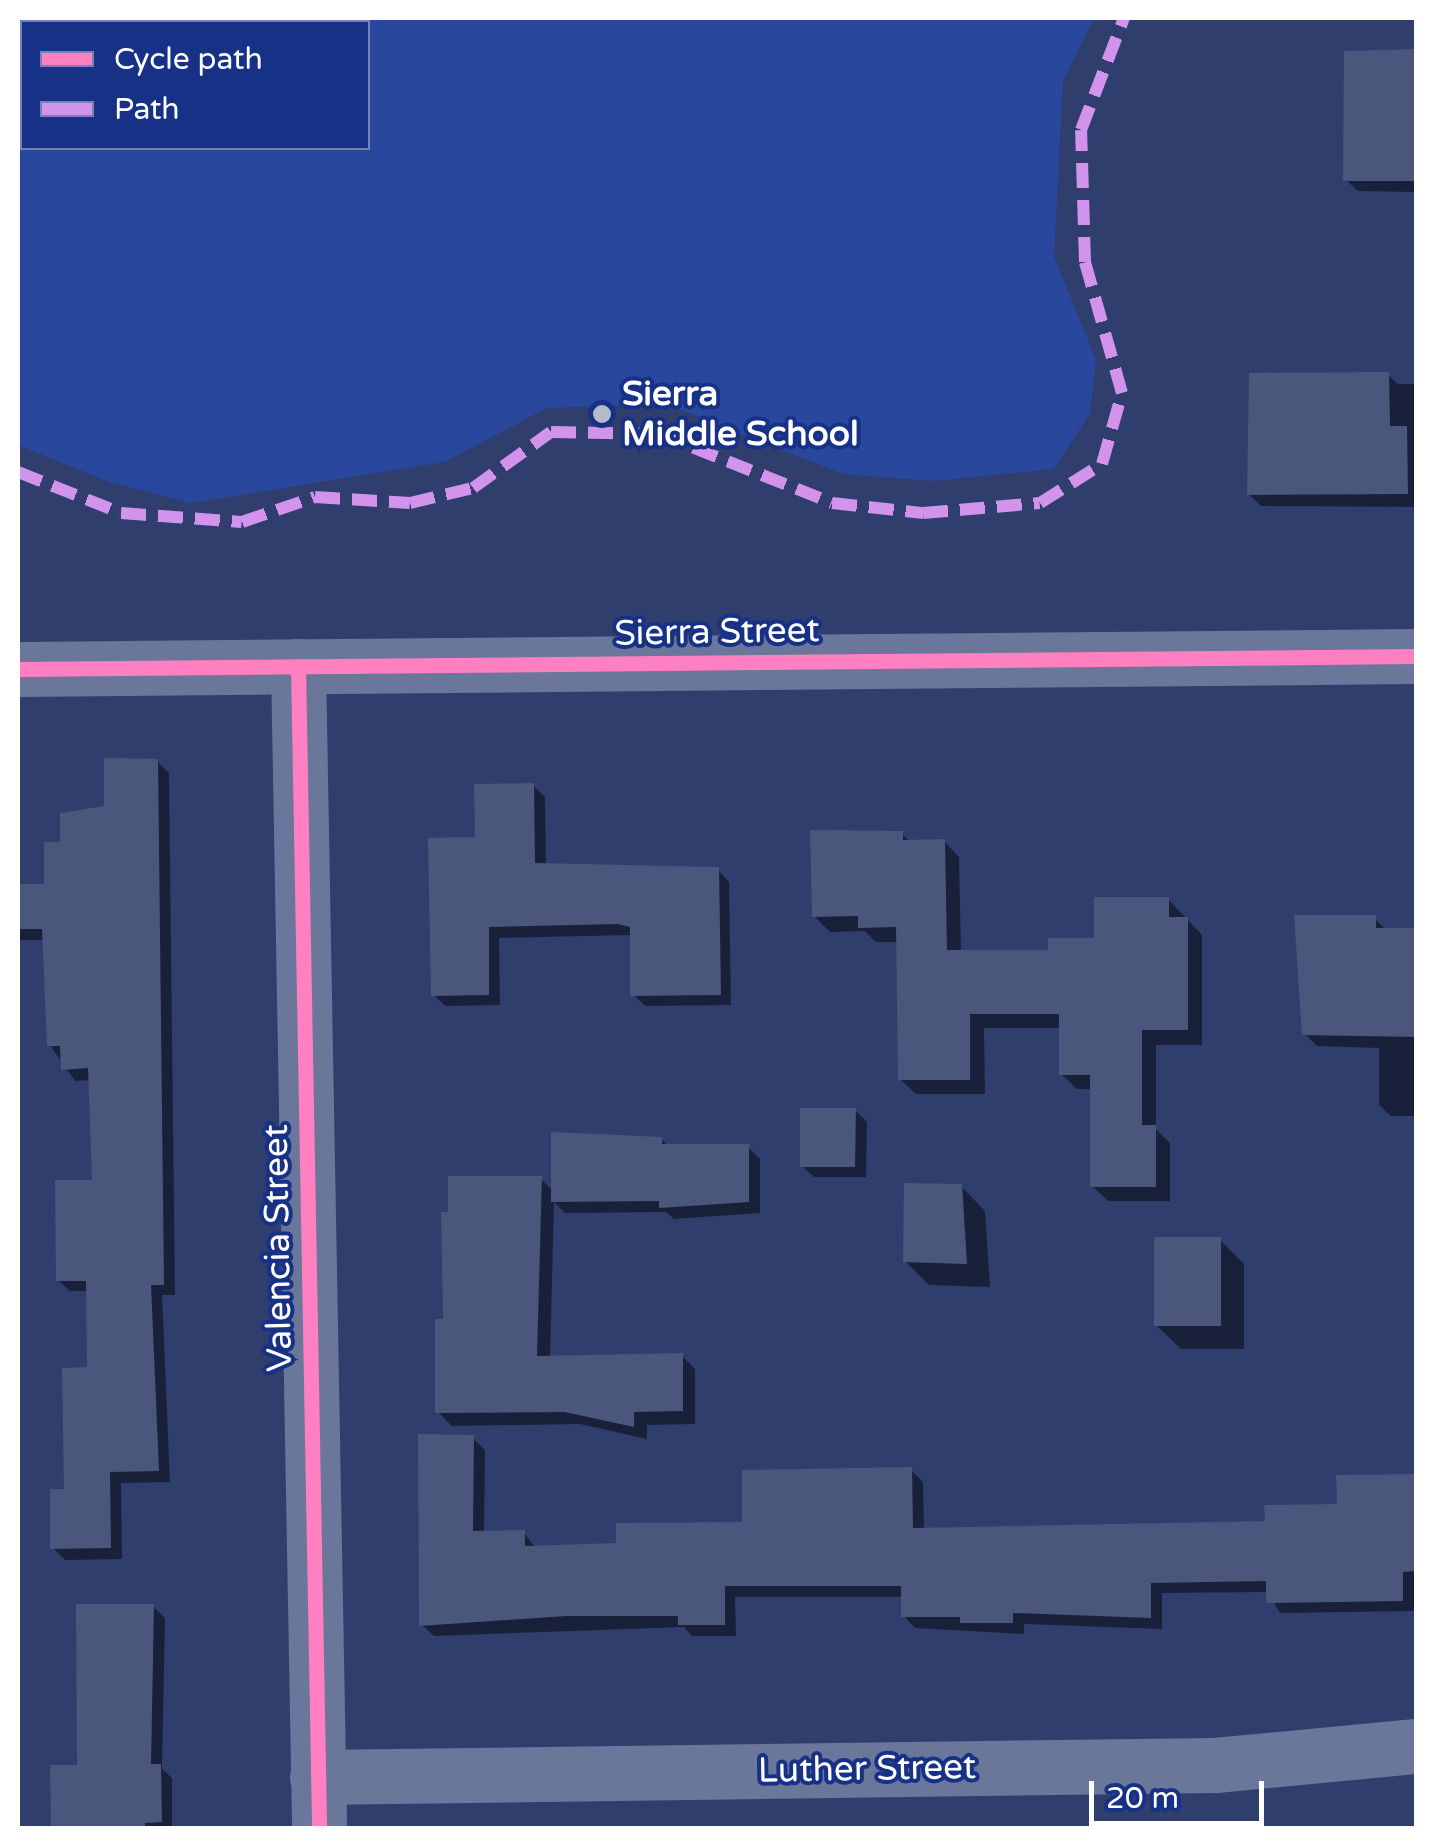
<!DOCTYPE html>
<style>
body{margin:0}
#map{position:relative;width:1434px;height:1846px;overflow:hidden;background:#2f3e6d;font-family:"Varela Round",sans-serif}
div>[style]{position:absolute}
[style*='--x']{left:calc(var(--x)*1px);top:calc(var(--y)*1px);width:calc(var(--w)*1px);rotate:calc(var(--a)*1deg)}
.green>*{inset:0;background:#29479d}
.shadow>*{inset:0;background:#0007}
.building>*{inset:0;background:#4a567c}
.minor>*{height:55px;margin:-27.5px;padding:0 27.5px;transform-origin:27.5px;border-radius:27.5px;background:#6b769b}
.quiet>*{height:12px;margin-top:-6px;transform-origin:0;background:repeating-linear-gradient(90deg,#d193ec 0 25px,transparent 0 37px)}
.cycleway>*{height:15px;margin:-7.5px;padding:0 7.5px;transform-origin:7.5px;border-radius:7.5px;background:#ff80c0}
.dots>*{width:28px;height:28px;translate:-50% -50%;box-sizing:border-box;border:5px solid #163186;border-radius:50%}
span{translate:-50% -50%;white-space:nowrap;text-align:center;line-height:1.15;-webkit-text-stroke:8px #163186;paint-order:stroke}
.poi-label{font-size:35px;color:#fff;font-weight:700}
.left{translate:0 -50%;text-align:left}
.street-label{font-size:35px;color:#fff}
.frame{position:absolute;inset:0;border:20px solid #fff;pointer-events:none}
.legend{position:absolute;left:20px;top:20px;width:350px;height:130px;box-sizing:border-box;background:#163186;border:2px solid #7383b6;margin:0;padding:12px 18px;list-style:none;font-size:30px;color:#fff}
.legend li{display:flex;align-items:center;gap:20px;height:50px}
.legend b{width:50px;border:2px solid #7383b6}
.scale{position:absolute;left:1089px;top:1781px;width:175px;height:45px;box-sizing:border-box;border:5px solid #fff;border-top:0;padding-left:12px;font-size:30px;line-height:35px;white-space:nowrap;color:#fff;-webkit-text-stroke:8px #163186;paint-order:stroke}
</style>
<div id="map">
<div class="green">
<i style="clip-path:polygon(evenodd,18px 18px,1094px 18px,1063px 81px,1054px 256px,1096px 360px,1090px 413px,1054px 469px,933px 481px,843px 474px,666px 404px,547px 408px,445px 462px,191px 503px,112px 483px,18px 445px,18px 18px,22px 22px,368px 22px,368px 148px,22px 148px,22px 22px)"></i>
</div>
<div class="shadow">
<i style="clip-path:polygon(1416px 52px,1416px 192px,1358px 191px,1346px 180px,1347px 54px)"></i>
<i style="clip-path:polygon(1388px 375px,1398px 384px,1416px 384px,1416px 507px,1261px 506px,1249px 494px)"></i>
<i style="clip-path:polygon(157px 761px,169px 773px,175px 1295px,162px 1295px,170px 1482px,121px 1483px,122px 1559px,65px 1560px,53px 1548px,90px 1370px,88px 1291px,70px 1291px,58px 1280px,94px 1182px,91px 1080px,75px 1081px,50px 1045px,45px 940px,18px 940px,18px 887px,46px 887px,63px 844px)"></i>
<i style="clip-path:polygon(533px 785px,545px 797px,546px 866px,718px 870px,729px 882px,731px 1005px,645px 1006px,633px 994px,632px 935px,499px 938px,500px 1005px,445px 1006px,433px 994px,477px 839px)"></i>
<i style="clip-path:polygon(902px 834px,911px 842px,944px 841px,959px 857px,961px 953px,1050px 953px,1097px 941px,1168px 899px,1202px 935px,1202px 1045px,1156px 1045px,1156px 1129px,1170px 1143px,1170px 1201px,1108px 1201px,1092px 1186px,1092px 1089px,1077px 1089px,1061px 1074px,1061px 1028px,984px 1028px,985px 1094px,916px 1094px,900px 1079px,899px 942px,876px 942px,865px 931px,830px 932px,814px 916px)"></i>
<i style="clip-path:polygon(1374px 918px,1386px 930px,1386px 978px,1416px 947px,1416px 1116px,1391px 1116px,1379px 1105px,1379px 1048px,1317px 1046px,1305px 1034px)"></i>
<i style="clip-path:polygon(855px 1110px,867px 1122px,866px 1177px,814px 1177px,802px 1166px)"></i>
<i style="clip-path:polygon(661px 1139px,669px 1147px,748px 1147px,760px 1159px,760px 1213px,674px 1219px,666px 1212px,565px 1213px,554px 1202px,550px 1358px,682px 1356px,695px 1369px,695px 1424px,647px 1425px,647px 1439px,580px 1424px,452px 1426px,438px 1412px,445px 1322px,541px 1179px,553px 1191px)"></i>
<i style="clip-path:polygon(961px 1186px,985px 1211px,990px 1287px,929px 1285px,905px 1261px)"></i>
<i style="clip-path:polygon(1220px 1240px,1244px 1264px,1244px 1349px,1181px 1349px,1156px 1325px)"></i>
<i style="clip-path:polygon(473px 1438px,485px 1450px,484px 1533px,524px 1533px,536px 1548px,619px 1546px,744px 1525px,911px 1470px,923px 1482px,924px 1530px,1267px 1523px,1339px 1506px,1339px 1477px,1416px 1476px,1414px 1611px,1280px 1613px,1268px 1592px,1162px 1593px,1162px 1629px,1024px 1624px,1024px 1634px,915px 1628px,904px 1616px,904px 1597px,735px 1597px,736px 1636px,692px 1636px,684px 1627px,434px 1636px,422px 1625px)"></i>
<i style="clip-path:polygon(153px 1606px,165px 1618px,162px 1769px,172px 1778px,172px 1828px,53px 1828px,52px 1767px,80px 1767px)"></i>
</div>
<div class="building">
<i style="clip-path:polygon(1416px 49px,1416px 181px,1343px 181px,1344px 51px)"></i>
<i style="clip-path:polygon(1389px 372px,1390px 426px,1407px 426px,1408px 494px,1247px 495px,1249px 373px)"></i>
<i style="clip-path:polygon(104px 758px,158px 759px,164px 1285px,151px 1285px,159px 1471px,110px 1472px,111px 1548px,50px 1549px,50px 1489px,64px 1489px,62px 1368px,87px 1367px,86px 1281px,56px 1281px,55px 1180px,92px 1180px,88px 1068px,61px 1070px,60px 1046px,47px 1046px,42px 929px,18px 929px,18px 884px,44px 884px,44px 842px,60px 842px,60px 813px,104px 806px)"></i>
<i style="clip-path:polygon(534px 783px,535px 863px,719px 867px,721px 995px,630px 996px,630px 927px,618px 924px,489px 927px,489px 995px,431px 996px,428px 838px,475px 837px,474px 784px)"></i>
<i style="clip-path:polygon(810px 830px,903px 831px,903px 840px,945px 839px,947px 950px,1048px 950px,1048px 938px,1094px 938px,1094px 897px,1169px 897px,1169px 917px,1188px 917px,1188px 1030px,1142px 1030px,1142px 1125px,1156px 1125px,1156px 1187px,1090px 1187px,1090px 1075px,1059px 1075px,1059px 1014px,970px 1014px,970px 1080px,898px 1080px,896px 927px,858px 928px,858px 916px,812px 917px)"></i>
<i style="clip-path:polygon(1294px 915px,1376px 915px,1376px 928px,1416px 928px,1416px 1037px,1302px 1035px)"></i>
<i style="clip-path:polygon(800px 1108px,856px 1108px,855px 1167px,800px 1167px)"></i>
<i style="clip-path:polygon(551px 1132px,662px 1137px,662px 1144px,749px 1144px,749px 1202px,659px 1208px,659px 1201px,551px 1202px)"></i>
<i style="clip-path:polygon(448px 1176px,542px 1176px,537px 1356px,683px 1353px,683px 1411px,634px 1412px,634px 1427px,565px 1412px,435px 1413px,435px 1319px,443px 1319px,441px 1212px,448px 1212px)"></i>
<i style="clip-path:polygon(904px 1183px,962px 1184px,967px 1264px,903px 1262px)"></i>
<i style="clip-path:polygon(1154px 1237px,1221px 1237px,1221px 1326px,1154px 1326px)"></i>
<i style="clip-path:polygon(418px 1434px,474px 1435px,473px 1531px,525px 1530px,525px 1546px,616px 1543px,616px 1523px,742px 1522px,742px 1470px,912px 1467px,913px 1528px,1265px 1521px,1264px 1505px,1337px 1504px,1336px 1475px,1416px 1474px,1416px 1571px,1403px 1572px,1403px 1601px,1266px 1603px,1266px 1581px,1151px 1583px,1151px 1618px,1013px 1613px,1013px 1623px,960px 1623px,960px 1617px,901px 1617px,901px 1586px,725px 1586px,725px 1625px,678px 1625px,678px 1616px,566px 1616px,419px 1626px)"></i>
<i style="clip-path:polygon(76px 1604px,154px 1604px,151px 1764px,161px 1764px,162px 1822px,145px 1823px,145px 1828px,51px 1828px,50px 1765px,77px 1765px)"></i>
</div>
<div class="minor">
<i style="--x:298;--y:666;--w:1162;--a:88.96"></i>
<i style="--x:18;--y:669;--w:1398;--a:-0.53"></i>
<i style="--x:317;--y:1777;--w:898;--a:-0.77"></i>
<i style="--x:1215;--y:1765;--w:202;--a:-5.4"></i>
</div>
<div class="quiet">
<i style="--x:18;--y:472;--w:111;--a:21.7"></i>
<i style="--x:121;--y:513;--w:121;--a:4.3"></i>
<i style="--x:242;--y:522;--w:77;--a:-18.9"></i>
<i style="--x:315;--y:497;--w:95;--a:3.6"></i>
<i style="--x:410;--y:503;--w:65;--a:-13.4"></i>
<i style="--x:473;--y:488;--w:96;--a:-35.7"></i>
<i style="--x:551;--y:432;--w:108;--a:1.1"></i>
<i style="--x:659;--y:434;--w:186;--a:21.7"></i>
<i style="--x:832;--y:503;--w:92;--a:6.3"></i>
<i style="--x:923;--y:513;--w:117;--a:-4.9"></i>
<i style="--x:1040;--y:503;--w:73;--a:-32.2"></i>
<i style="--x:1102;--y:464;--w:74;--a:-74.3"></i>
<i style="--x:1122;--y:393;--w:136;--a:-105.8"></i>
<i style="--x:1085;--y:262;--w:132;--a:-91.7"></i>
<i style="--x:1081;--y:130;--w:120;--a:-69"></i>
</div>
<div class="cycleway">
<i style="--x:298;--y:666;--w:1162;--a:88.96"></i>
<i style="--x:18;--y:669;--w:1398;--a:-0.53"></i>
</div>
<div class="dots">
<i style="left:602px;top:414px;background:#b6bbcc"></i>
</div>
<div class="poi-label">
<span class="left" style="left:622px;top:414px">Sierra<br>Middle School</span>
</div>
<div class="street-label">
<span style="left:717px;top:632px;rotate:-1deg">Sierra Street</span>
<span style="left:278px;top:1248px;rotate:-91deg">Valencia Street</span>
<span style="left:867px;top:1769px;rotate:-1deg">Luther Street</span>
</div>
<div class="frame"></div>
<ul class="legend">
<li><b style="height:12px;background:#ff80c0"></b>Cycle path</li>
<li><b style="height:12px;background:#d193ec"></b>Path</li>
</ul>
<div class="scale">20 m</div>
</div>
